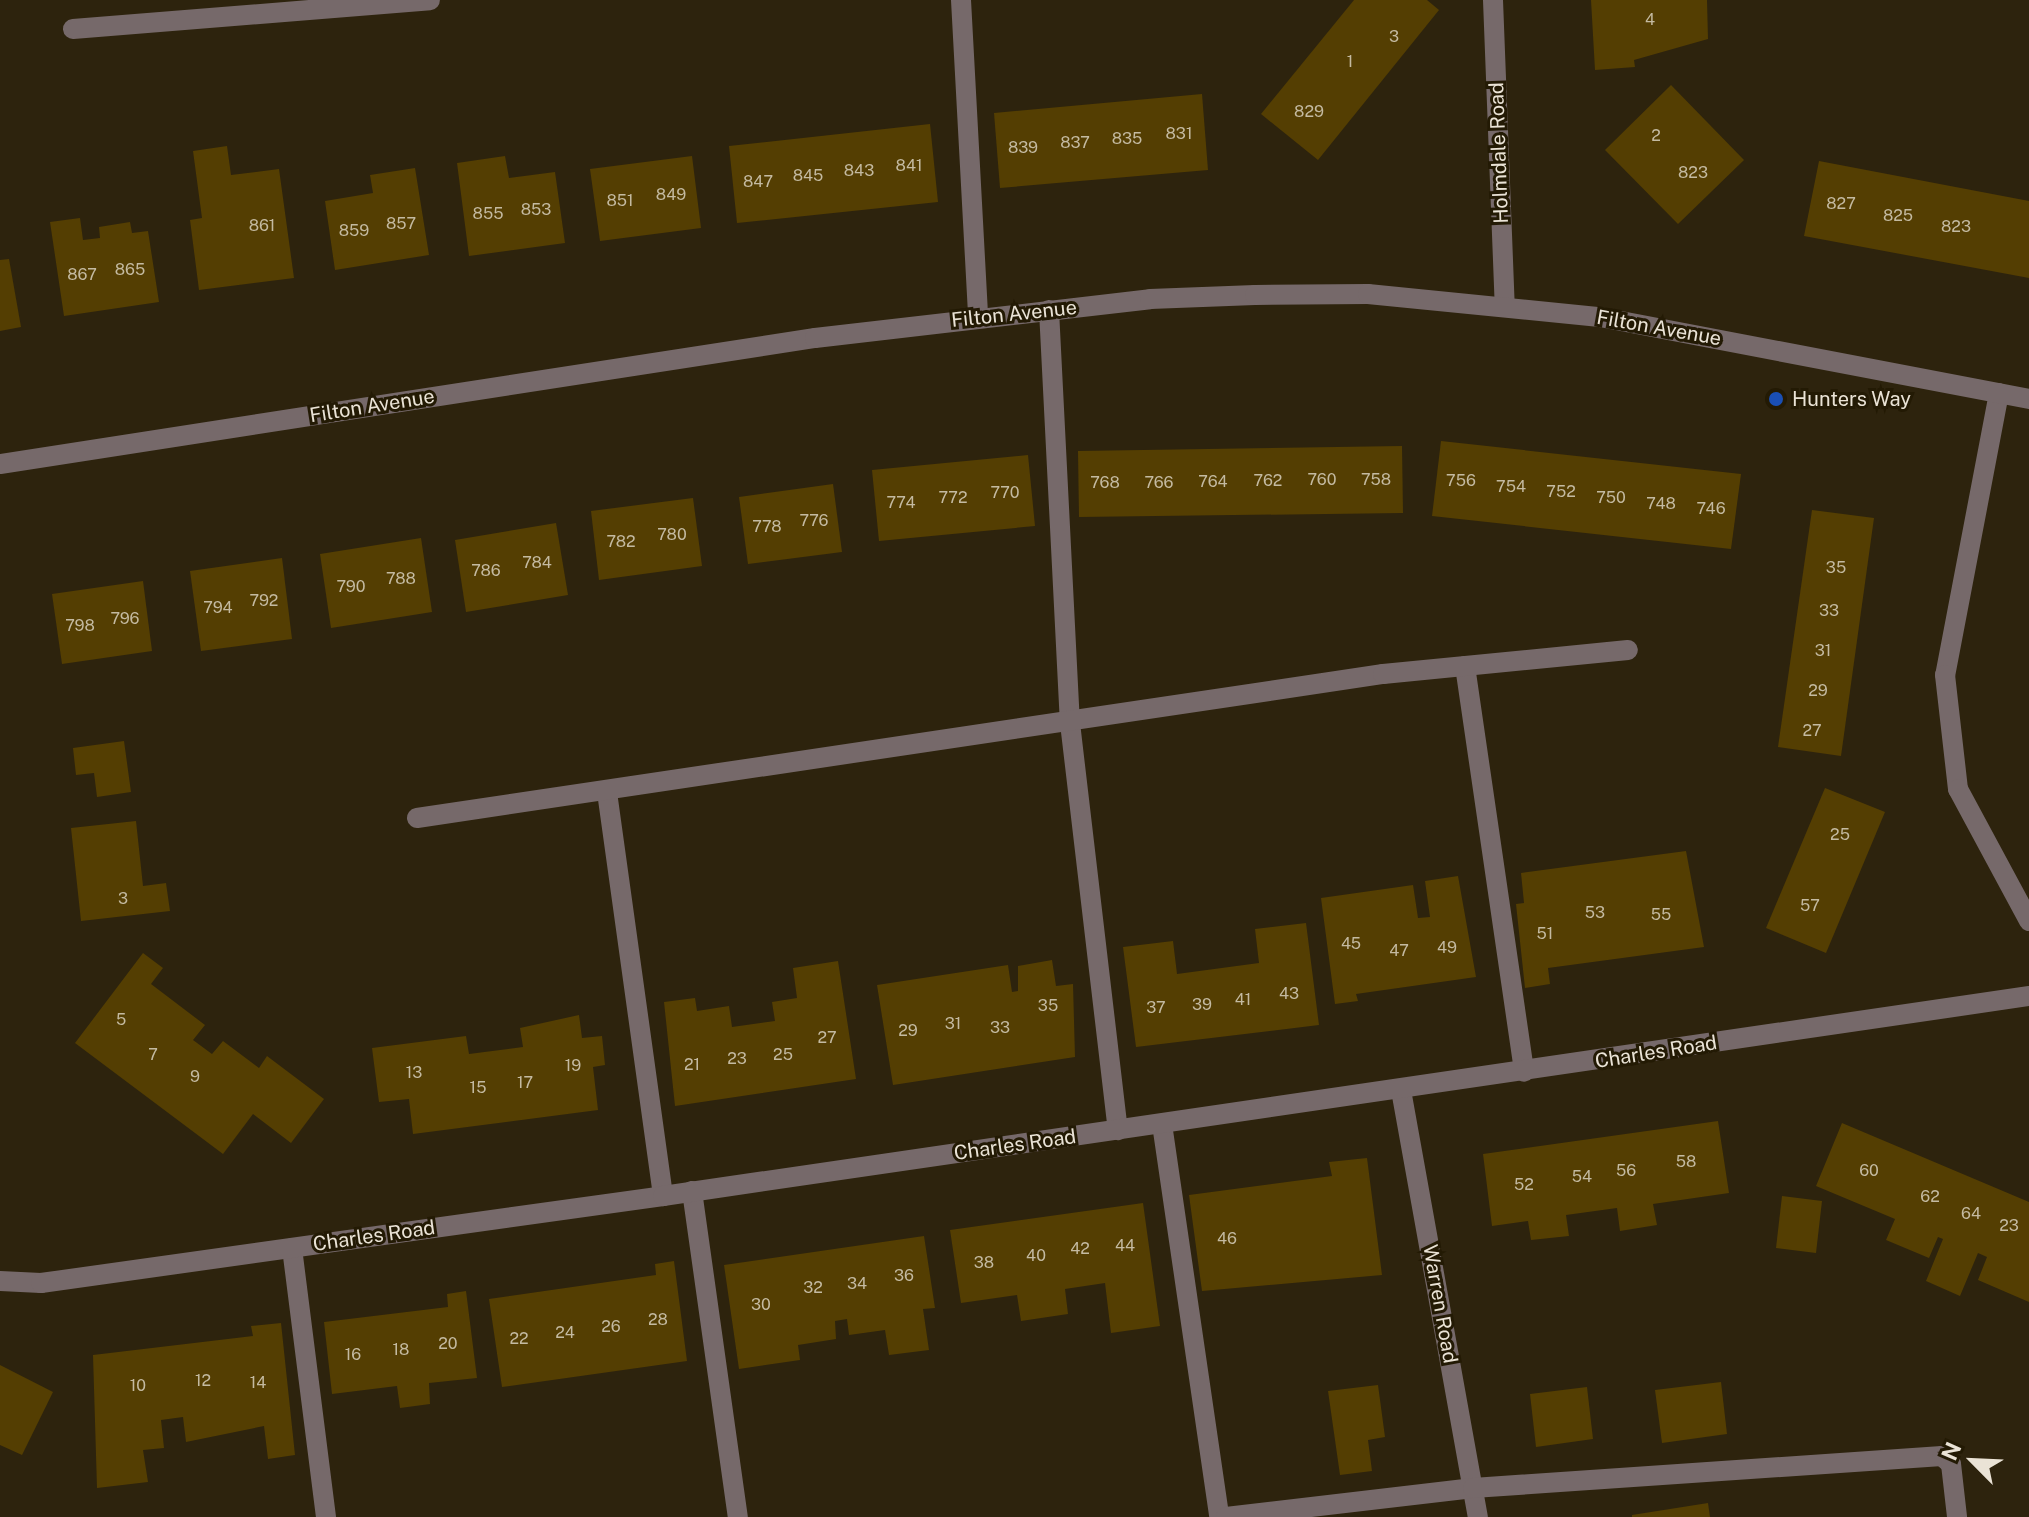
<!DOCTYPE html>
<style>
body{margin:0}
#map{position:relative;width:2029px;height:1517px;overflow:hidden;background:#2d230d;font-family:"Public Sans",sans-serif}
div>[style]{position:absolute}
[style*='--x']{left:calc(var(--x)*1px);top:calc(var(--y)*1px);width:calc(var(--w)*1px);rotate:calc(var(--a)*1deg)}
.building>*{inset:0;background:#543e02}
.minor>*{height:20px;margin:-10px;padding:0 10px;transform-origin:10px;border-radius:10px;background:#76696a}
.dots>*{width:22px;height:22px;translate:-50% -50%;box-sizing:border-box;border:4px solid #231a04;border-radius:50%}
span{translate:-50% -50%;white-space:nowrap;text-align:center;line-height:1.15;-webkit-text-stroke:6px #231a04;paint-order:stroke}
.number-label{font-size:16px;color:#c4baa1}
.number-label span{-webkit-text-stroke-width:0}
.street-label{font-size:20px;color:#eae3d6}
.poi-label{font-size:20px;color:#eae3d6}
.left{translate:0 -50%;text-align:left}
.north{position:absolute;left:1933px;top:1421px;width:80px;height:80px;-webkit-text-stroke:6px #231a04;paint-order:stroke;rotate:294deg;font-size:22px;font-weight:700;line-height:32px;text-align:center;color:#eae3d6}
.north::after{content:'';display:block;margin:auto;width:28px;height:36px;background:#eae3d6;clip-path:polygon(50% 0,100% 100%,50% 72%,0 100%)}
</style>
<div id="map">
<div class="building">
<i style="clip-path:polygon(1354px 0,1427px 0,1439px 10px,1318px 160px,1261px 114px)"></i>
<i style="clip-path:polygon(1591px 0,1707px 0,1708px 39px,1634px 60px,1635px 67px,1595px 70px)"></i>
<i style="clip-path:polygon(1671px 85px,1744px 160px,1678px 224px,1605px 150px)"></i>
<i style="clip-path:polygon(1202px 94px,1208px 170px,1000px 188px,994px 113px)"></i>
<i style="clip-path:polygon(930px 124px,938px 202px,737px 223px,729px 146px)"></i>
<i style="clip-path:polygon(227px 146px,231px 175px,279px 169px,294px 278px,199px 290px,190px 220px,202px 218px,193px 151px)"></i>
<i style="clip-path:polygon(505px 156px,509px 178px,555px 172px,565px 243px,469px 256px,457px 163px)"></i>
<i style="clip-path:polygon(692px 156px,701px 228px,600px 241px,590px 169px)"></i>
<i style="clip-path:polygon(1819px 161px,2029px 201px,2029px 278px,1804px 236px)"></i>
<i style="clip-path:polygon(415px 168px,429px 255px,335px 270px,325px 201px,373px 193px,370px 175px)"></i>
<i style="clip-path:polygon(80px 218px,83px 240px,100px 238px,99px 227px,130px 222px,132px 233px,148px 231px,159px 302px,64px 316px,50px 222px)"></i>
<i style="clip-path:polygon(9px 259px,21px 327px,0 331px,0 260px)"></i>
<i style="clip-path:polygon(1441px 441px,1741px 474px,1731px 549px,1432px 516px)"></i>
<i style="clip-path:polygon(1402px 446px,1403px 513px,1079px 517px,1078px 451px)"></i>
<i style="clip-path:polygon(1028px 455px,1035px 526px,879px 541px,872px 470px)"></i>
<i style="clip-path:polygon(833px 484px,842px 552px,748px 564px,739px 497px)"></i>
<i style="clip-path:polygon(693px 498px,702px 566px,599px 580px,591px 511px)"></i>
<i style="clip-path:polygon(1812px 510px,1874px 518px,1841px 756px,1778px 747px)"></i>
<i style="clip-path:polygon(556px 523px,568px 595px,466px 612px,455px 540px)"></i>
<i style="clip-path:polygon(421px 538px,432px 612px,331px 628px,320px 554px)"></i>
<i style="clip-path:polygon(282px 558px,292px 639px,201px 651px,190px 571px)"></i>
<i style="clip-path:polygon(143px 581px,152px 651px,62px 664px,52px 594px)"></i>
<i style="clip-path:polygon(124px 741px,131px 792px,97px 797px,94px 773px,76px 775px,73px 748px)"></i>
<i style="clip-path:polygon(1825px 788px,1885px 812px,1826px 953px,1766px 928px)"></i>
<i style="clip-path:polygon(136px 821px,143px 886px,166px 883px,170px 911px,81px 921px,71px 828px)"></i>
<i style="clip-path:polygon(1686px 851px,1704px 947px,1548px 968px,1550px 984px,1525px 988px,1516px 904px,1524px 903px,1521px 873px)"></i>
<i style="clip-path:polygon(1458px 876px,1476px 977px,1356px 994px,1358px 1001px,1335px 1004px,1321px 898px,1413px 885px,1418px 918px,1430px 917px,1425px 881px)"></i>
<i style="clip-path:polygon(1306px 923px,1319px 1025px,1136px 1047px,1123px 947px,1173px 941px,1177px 974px,1259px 963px,1255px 929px)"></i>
<i style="clip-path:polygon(143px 953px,163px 968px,151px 984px,205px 1025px,193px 1040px,212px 1054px,223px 1041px,259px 1068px,267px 1056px,324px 1099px,291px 1143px,253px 1114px,223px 1154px,75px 1043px)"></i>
<i style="clip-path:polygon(1052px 960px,1056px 986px,1073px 984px,1075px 1057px,893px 1085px,877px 985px,1008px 965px,1012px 992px,1018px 991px,1018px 966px)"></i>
<i style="clip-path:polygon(838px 961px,856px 1079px,675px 1106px,664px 1002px,695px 998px,697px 1011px,729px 1006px,732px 1027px,775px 1021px,772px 1002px,797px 998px,793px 968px)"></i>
<i style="clip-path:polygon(579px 1015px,582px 1038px,602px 1036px,605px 1065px,593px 1067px,598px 1110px,413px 1134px,409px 1099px,379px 1102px,372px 1048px,466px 1036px,469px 1054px,523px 1047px,520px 1028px)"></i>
<i style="clip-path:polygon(1718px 1121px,1729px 1193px,1653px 1204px,1657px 1225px,1620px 1231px,1617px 1208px,1566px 1215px,1569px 1236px,1531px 1240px,1528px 1221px,1492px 1226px,1483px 1154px)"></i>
<i style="clip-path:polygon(1842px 1123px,2029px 1202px,2029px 1302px,1978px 1280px,1987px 1257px,1978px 1253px,1960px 1296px,1926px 1281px,1943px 1239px,1938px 1237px,1929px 1258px,1886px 1240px,1895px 1219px,1816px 1186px)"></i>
<i style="clip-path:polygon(1367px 1158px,1382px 1275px,1202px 1291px,1189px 1195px,1332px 1176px,1329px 1162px)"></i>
<i style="clip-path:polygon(1782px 1196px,1822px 1201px,1816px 1253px,1776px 1248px)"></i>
<i style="clip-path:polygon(1143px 1203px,1160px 1326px,1111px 1333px,1105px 1283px,1065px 1289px,1068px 1314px,1021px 1321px,1017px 1295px,961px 1303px,950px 1230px)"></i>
<i style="clip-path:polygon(924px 1236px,935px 1308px,923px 1309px,929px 1350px,889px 1355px,885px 1330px,849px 1335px,847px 1319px,835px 1321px,836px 1339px,798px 1345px,800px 1360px,739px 1369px,724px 1265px)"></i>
<i style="clip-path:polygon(674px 1261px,687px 1361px,502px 1387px,489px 1299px,656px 1275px,655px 1264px)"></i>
<i style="clip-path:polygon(466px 1291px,477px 1378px,429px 1383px,430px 1404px,400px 1408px,397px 1386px,332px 1394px,324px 1322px,448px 1307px,447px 1294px)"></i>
<i style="clip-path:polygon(281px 1323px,295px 1455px,268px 1459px,264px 1426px,186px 1442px,183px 1417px,161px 1420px,164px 1448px,143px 1450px,148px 1482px,97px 1488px,93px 1355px,253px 1336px,251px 1326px)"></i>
<i style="clip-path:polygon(0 1365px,53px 1392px,22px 1455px,0 1445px)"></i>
<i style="clip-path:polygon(1721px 1382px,1727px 1434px,1662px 1443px,1655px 1390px)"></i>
<i style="clip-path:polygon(1378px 1385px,1385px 1437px,1368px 1440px,1372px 1471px,1340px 1475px,1328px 1391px)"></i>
<i style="clip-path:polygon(1587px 1387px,1593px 1439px,1536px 1447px,1530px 1394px)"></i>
<i style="clip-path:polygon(1708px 1503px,1710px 1517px,1632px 1517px,1632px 1515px)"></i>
</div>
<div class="minor">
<i style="--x:961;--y:0;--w:318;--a:86.9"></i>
<i style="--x:1493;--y:0;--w:306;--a:87.8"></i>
<i style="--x:73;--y:29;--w:358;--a:-4.6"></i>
<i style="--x:1049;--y:310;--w:414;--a:87.1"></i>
<i style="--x:1070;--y:723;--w:410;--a:83.3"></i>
<i style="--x:1999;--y:393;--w:287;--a:100.8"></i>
<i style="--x:1945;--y:675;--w:115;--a:83.5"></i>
<i style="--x:1958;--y:789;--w:150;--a:61.7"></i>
<i style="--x:0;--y:464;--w:825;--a:-8.79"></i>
<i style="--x:815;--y:338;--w:337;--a:-6.6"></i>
<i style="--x:1150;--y:299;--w:105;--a:-2.2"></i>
<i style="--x:1255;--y:295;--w:113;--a:-0.5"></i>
<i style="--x:1368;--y:294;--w:233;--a:5.7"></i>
<i style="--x:1600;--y:317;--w:437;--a:10.8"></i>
<i style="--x:1465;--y:666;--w:410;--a:81.7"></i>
<i style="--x:607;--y:792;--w:408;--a:82.1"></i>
<i style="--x:417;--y:818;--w:977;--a:-8.48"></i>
<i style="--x:1383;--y:674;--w:246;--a:-5.6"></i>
<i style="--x:1401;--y:1090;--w:434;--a:79.8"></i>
<i style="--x:1162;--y:1124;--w:397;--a:81.7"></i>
<i style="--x:692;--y:1191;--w:329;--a:82"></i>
<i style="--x:292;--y:1248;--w:271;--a:82.8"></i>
<i style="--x:0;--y:1281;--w:41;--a:2.8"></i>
<i style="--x:41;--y:1283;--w:628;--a:-7.96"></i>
<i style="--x:663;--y:1196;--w:1381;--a:-8.33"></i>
<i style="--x:1226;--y:1517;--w:249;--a:-6.7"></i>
<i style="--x:1473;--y:1488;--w:470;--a:-3.9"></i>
<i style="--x:1942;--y:1456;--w:12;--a:42"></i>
<i style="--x:1951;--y:1464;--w:53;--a:83.5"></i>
</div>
<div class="dots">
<i style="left:1776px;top:399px;background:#1a4fb4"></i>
</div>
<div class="number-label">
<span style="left:1650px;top:20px">4</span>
<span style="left:1394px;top:37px">3</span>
<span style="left:1350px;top:62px">1</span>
<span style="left:1309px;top:112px">829</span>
<span style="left:1179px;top:134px">831</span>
<span style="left:1656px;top:136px">2</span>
<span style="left:1127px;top:139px">835</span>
<span style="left:1075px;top:143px">837</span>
<span style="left:1023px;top:148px">839</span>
<span style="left:909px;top:166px">841</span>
<span style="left:859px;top:171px">843</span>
<span style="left:1693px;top:173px">823</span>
<span style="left:808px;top:176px">845</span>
<span style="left:758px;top:182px">847</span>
<span style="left:671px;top:195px">849</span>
<span style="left:620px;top:201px">851</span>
<span style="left:1841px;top:204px">827</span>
<span style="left:536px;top:210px">853</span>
<span style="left:488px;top:214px">855</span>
<span style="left:1898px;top:216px">825</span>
<span style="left:401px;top:224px">857</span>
<span style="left:262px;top:226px">861</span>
<span style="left:1956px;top:227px">823</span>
<span style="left:354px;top:231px">859</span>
<span style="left:130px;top:270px">865</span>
<span style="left:82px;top:275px">867</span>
<span style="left:1322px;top:480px">760</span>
<span style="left:1376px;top:480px">758</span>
<span style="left:1268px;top:481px">762</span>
<span style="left:1461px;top:481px">756</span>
<span style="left:1213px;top:482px">764</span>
<span style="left:1105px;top:483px">768</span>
<span style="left:1159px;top:483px">766</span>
<span style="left:1511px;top:487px">754</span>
<span style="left:1561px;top:492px">752</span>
<span style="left:1005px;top:493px">770</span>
<span style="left:953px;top:498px">772</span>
<span style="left:1611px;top:498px">750</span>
<span style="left:901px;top:503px">774</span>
<span style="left:1661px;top:504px">748</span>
<span style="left:1711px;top:509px">746</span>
<span style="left:814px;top:521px">776</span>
<span style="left:767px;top:527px">778</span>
<span style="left:672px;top:535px">780</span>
<span style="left:621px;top:542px">782</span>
<span style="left:537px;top:563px">784</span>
<span style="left:1836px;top:568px">35</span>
<span style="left:486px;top:571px">786</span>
<span style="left:401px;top:579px">788</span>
<span style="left:351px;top:587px">790</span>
<span style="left:264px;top:601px">792</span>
<span style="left:218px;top:608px">794</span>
<span style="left:1829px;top:611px">33</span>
<span style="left:125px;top:619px">796</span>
<span style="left:80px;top:626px">798</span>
<span style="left:1823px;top:651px">31</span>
<span style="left:1818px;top:691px">29</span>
<span style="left:1812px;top:731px">27</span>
<span style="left:1840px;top:835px">25</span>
<span style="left:123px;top:899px">3</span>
<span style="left:1810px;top:906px">57</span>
<span style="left:1595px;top:913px">53</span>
<span style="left:1661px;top:915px">55</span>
<span style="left:1545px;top:934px">51</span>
<span style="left:1351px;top:944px">45</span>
<span style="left:1447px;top:948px">49</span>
<span style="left:1399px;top:951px">47</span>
<span style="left:1289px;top:994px">43</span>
<span style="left:1243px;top:1000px">41</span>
<span style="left:1202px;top:1005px">39</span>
<span style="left:1048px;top:1006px">35</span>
<span style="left:1156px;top:1008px">37</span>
<span style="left:121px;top:1020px">5</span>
<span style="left:953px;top:1024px">31</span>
<span style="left:1000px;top:1028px">33</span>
<span style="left:908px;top:1031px">29</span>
<span style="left:827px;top:1038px">27</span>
<span style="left:153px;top:1055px">7</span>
<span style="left:783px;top:1055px">25</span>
<span style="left:737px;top:1059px">23</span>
<span style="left:692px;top:1065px">21</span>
<span style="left:573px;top:1066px">19</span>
<span style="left:414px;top:1073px">13</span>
<span style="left:195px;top:1077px">9</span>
<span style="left:525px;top:1083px">17</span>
<span style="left:478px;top:1088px">15</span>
<span style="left:1686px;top:1162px">58</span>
<span style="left:1626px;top:1171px">56</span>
<span style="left:1869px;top:1171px">60</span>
<span style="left:1582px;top:1177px">54</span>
<span style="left:1524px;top:1185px">52</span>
<span style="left:1930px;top:1197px">62</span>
<span style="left:1971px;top:1214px">64</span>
<span style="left:2009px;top:1226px">23</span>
<span style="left:1227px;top:1239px">46</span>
<span style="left:1125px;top:1246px">44</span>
<span style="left:1080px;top:1249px">42</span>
<span style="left:1036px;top:1256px">40</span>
<span style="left:984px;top:1263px">38</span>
<span style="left:904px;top:1276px">36</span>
<span style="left:857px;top:1284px">34</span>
<span style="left:813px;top:1288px">32</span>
<span style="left:761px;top:1305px">30</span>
<span style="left:658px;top:1320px">28</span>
<span style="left:611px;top:1327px">26</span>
<span style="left:565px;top:1333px">24</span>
<span style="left:519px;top:1339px">22</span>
<span style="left:448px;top:1344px">20</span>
<span style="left:401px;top:1350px">18</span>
<span style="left:353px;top:1355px">16</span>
<span style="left:203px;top:1381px">12</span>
<span style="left:258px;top:1383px">14</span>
<span style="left:138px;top:1386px">10</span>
</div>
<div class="street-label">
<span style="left:1499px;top:153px;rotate:-92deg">Holmdale Road</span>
<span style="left:1014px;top:314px;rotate:-6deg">Filton Avenue</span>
<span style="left:1659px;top:328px;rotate:10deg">Filton Avenue</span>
<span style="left:372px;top:406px;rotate:-9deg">Filton Avenue</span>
<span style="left:1656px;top:1052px;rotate:-9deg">Charles Road</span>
<span style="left:1015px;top:1145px;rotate:-8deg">Charles Road</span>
<span style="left:374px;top:1236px;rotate:-8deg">Charles Road</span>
<span style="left:1440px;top:1304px;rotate:80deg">Warren Road</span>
</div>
<div class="poi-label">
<span class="left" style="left:1792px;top:399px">Hunters Way</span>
</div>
<div class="north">N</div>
</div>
